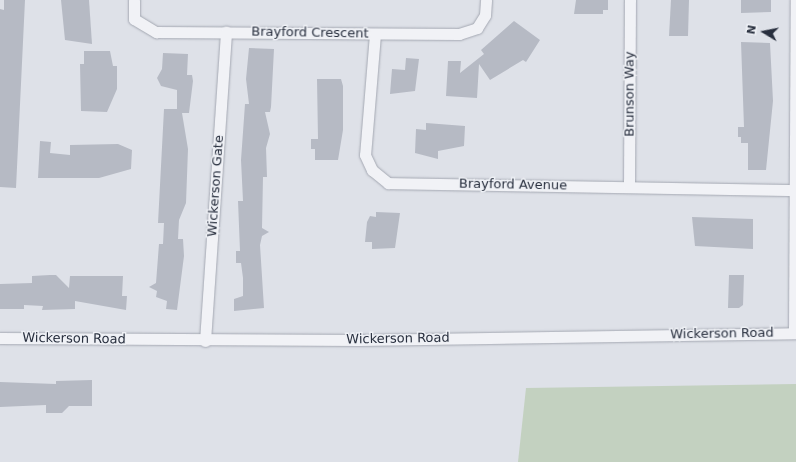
<!DOCTYPE html>
<style>
body{margin:0}
#map{position:relative;width:796px;height:462px;overflow:hidden;background:#dee1e8;font-family:"DejaVu Sans",sans-serif}
div>[style]{position:absolute}
[style*='--x']{left:calc(var(--x)*1px);top:calc(var(--y)*1px);width:calc(var(--w)*1px);rotate:calc(var(--a)*1deg)}
.green>*{inset:0;background:#c3d1c0}
.building>*{inset:0;background:#b6bac4}
.roads{filter:drop-shadow(0 0 1px #a4a8b2) drop-shadow(0 0 1px #a4a8b2)}
.street>*{height:11px;margin:-5.5px;padding:0 5.5px;transform-origin:5.5px;border-radius:5.5px;background:#f1f2f6}
span{translate:-50% -50%;white-space:nowrap;text-align:center;line-height:1.15;-webkit-text-stroke:3px #eef0f5;paint-order:stroke}
.street-label{font-size:13px;color:#282f3e}
.north{position:absolute;left:744px;top:12px;width:40px;height:40px;-webkit-text-stroke:3px #eef0f5;paint-order:stroke;rotate:280deg;font-size:11px;font-weight:700;line-height:16px;text-align:center;color:#282f3e}
.north::after{content:'';display:block;margin:auto;width:14px;height:18px;background:#282f3e;clip-path:polygon(50% 0,100% 100%,50% 72%,0 100%)}
</style>
<div id="map">
<div class="green">
<i style="clip-path:polygon(796px 384px,796px 462px,518px 462px,526px 388px)"></i>
</div>
<div class="building">
<i style="clip-path:polygon(4px 0,25px 0,16px 188px,0 187px,0 9px,4px 10px)"></i>
<i style="clip-path:polygon(61px 0,89px 0,92px 44px,65px 40px)"></i>
<i style="clip-path:polygon(576px 0,608px 0,608px 10px,603px 10px,603px 14px,574px 14px)"></i>
<i style="clip-path:polygon(671px 0,689px 0,688px 36px,669px 36px)"></i>
<i style="clip-path:polygon(741px 0,771px 0,771px 12px,741px 13px)"></i>
<i style="clip-path:polygon(514px 21px,540px 40px,526px 62px,523px 60px,490px 80px,479px 64px,477px 98px,446px 96px,448px 61px,461px 61px,460px 73px,484px 54px,481px 50px)"></i>
<i style="clip-path:polygon(741px 42px,770px 43px,773px 101px,766px 170px,748px 170px,748px 143px,741px 143px,741px 137px,738px 137px,738px 127px,744px 127px)"></i>
<i style="clip-path:polygon(249px 48px,274px 49px,271px 107px,270px 112px,265px 112px,270px 134px,266px 148px,267px 177px,263px 177px,262px 228px,269px 232px,262px 236px,260px 245px,264px 308px,234px 311px,234px 299px,243px 296px,243px 278px,241px 263px,236px 263px,236px 251px,240px 251px,238px 201px,243px 201px,241px 160px,245px 104px,249px 104px,246px 79px)"></i>
<i style="clip-path:polygon(84px 51px,110px 51px,113px 66px,117px 66px,117px 89px,107px 112px,81px 111px,80px 64px,84px 64px)"></i>
<i style="clip-path:polygon(163px 53px,188px 54px,187px 75px,192px 75px,193px 81px,189px 113px,182px 113px,188px 149px,186px 203px,179px 220px,178px 239px,183px 239px,184px 256px,177px 310px,166px 309px,167px 301px,156px 297px,157px 291px,149px 287px,156px 283px,159px 244px,163px 244px,164px 223px,158px 223px,164px 109px,177px 109px,177px 90px,161px 86px,157px 78px,162px 69px)"></i>
<i style="clip-path:polygon(406px 58px,419px 59px,415px 91px,390px 94px,392px 69px,405px 70px)"></i>
<i style="clip-path:polygon(317px 79px,341px 79px,343px 86px,343px 130px,338px 160px,315px 160px,315px 149px,311px 149px,311px 139px,318px 139px)"></i>
<i style="clip-path:polygon(426px 123px,465px 126px,464px 146px,438px 151px,438px 159px,415px 153px,416px 129px,426px 130px)"></i>
<i style="clip-path:polygon(40px 141px,51px 142px,50px 153px,70px 155px,70px 145px,118px 144px,132px 150px,131px 169px,99px 178px,38px 178px)"></i>
<i style="clip-path:polygon(376px 212px,400px 213px,395px 248px,372px 249px,372px 242px,365px 242px,367px 222px,370px 216px,376px 217px)"></i>
<i style="clip-path:polygon(692px 217px,753px 219px,753px 249px,695px 246px)"></i>
<i style="clip-path:polygon(50px 275px,56px 275px,69px 288px,70px 276px,123px 276px,122px 296px,127px 296px,126px 310px,75px 301px,75px 309px,42px 310px,43px 306px,24px 305px,24px 309px,0 309px,0 284px,32px 283px,32px 276px)"></i>
<i style="clip-path:polygon(729px 275px,744px 275px,743px 305px,739px 308px,728px 308px)"></i>
<i style="clip-path:polygon(92px 380px,92px 406px,69px 406px,62px 413px,46px 413px,46px 405px,0 407px,0 382px,56px 384px,56px 381px)"></i>
</div>
<div class="roads">
<div class="street">
<i style="--x:134;--y:0;--w:19;--a:90"></i>
<i style="--x:134;--y:19;--w:26;--a:31"></i>
<i style="--x:156;--y:32;--w:303;--a:0.4"></i>
<i style="--x:459;--y:34;--w:19;--a:-18"></i>
<i style="--x:477;--y:28;--w:15;--a:-58"></i>
<i style="--x:485;--y:15;--w:15;--a:-86"></i>
<i style="--x:375;--y:34;--w:121;--a:94.7"></i>
<i style="--x:365;--y:155;--w:17;--a:65"></i>
<i style="--x:372;--y:170;--w:21;--a:39"></i>
<i style="--x:388;--y:183;--w:408;--a:1"></i>
<i style="--x:629;--y:187;--w:187;--a:-89.7"></i>
<i style="--x:794;--y:333;--w:333;--a:-89.7"></i>
<i style="--x:0;--y:338;--w:359;--a:0.3"></i>
<i style="--x:359;--y:340;--w:437;--a:-0.9"></i>
<i style="--x:205;--y:341;--w:310;--a:-86.1"></i>
</div>
</div>
<div class="street-label">
<span style="left:310px;top:33px;rotate:1deg">Brayford Crescent</span>
<span style="left:630px;top:94px;rotate:-90deg">Brunson Way</span>
<span style="left:513px;top:185px;rotate:1deg">Brayford Avenue</span>
<span style="left:216px;top:186px;rotate:-86deg">Wickerson Gate</span>
<span style="left:722px;top:334px;rotate:-1deg">Wickerson Road</span>
<span style="left:74px;top:339px;rotate:1deg">Wickerson Road</span>
<span style="left:398px;top:339px;rotate:-1deg">Wickerson Road</span>
</div>
<div class="north">N</div>
</div>
